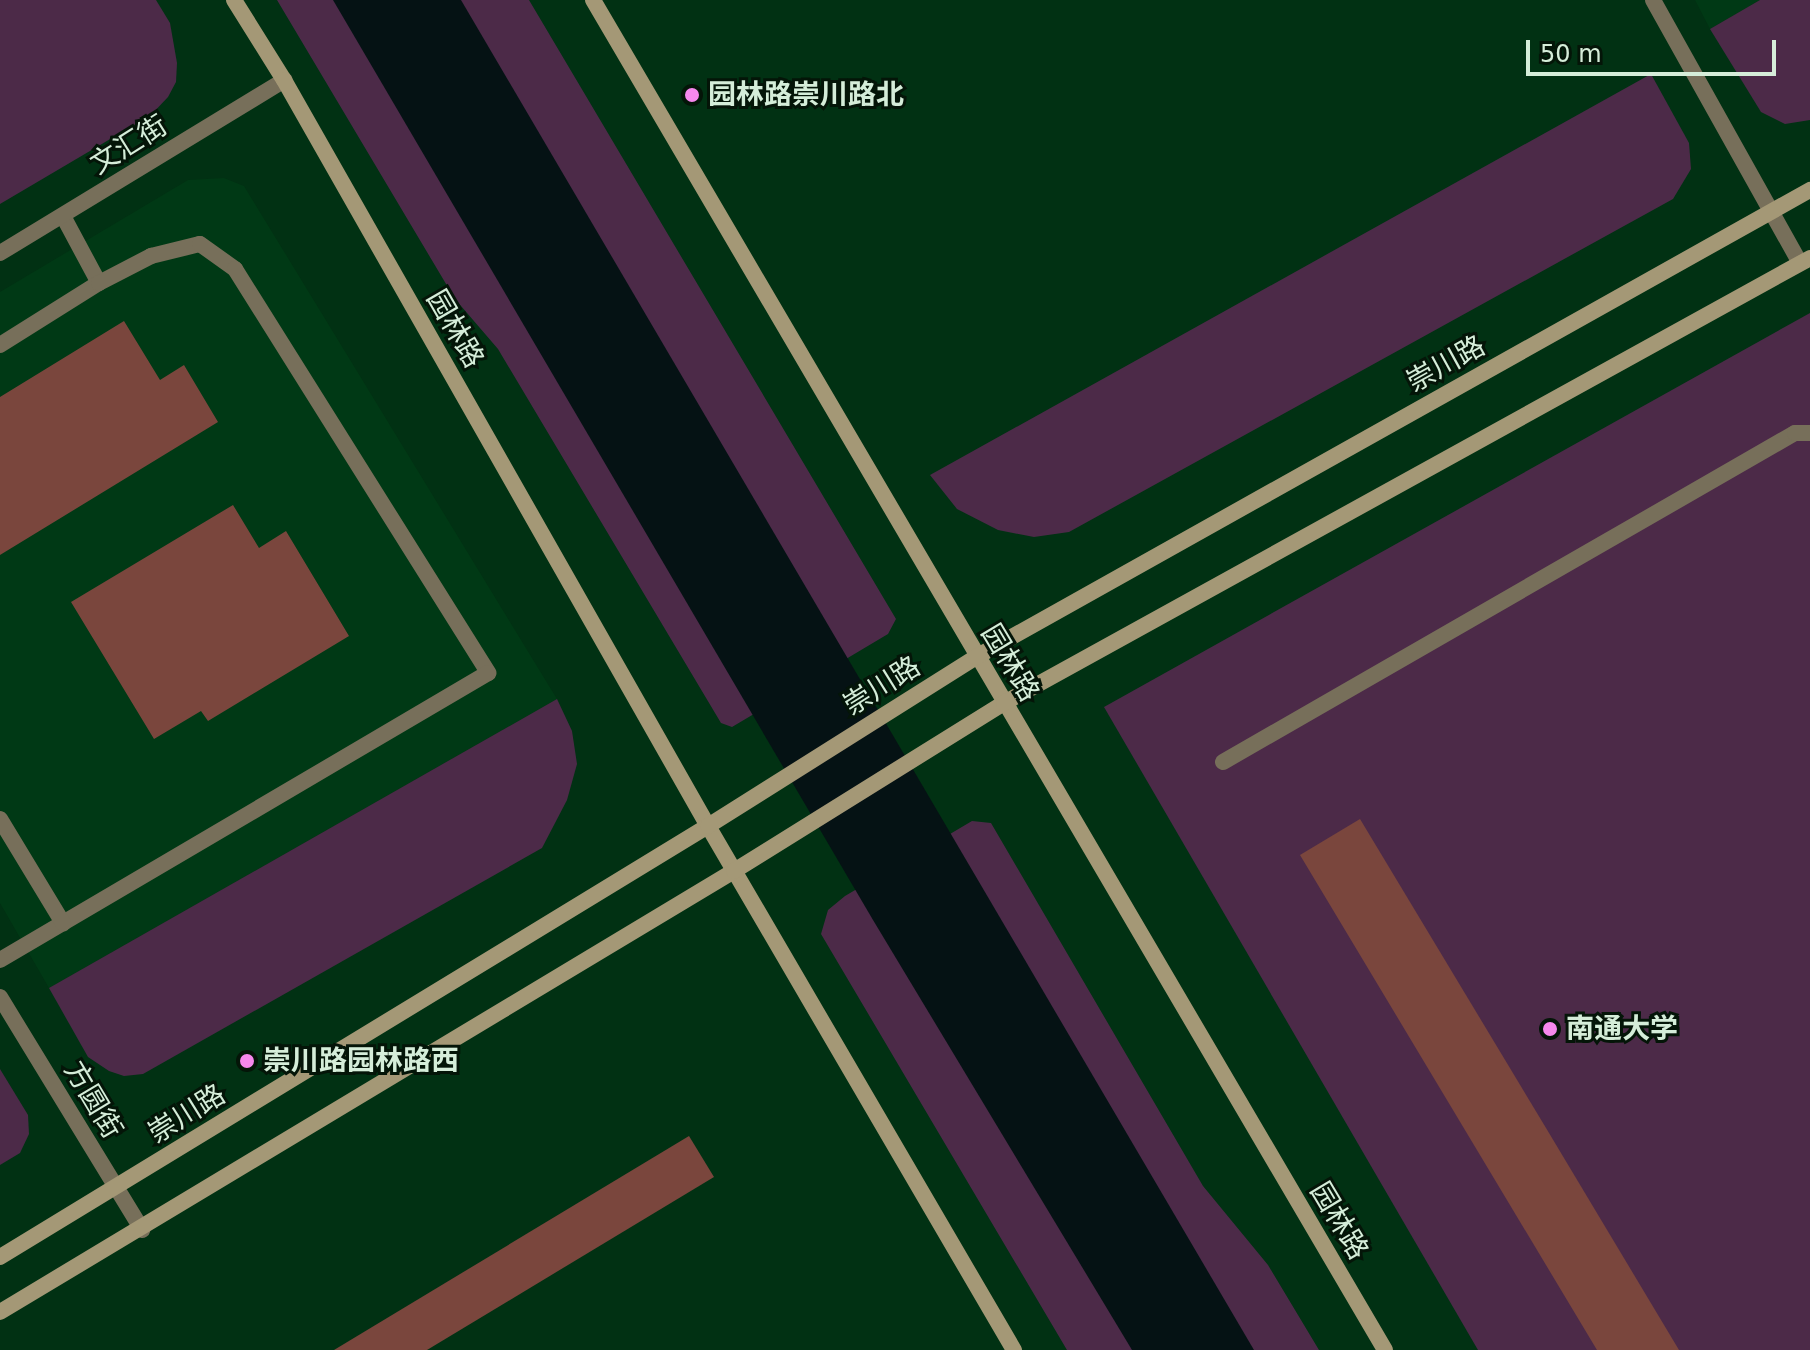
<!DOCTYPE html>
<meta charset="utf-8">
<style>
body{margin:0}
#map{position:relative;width:1810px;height:1350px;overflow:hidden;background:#013113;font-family:"DejaVu Sans","Noto Sans SC",sans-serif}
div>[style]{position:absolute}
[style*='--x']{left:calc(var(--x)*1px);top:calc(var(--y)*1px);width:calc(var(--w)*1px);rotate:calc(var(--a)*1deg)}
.built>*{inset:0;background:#003915}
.green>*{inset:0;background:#4c2a48}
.water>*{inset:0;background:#051214}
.building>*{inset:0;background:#7a463d}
.lane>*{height:16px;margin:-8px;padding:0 8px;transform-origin:8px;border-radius:8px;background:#776f5a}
.street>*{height:16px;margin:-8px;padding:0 8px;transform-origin:8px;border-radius:8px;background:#776f5a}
.secondary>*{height:16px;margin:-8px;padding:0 8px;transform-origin:8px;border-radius:8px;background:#a49876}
.dots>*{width:22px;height:22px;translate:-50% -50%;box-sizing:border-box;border:4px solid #041508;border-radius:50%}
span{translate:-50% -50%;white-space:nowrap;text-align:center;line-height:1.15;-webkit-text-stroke:6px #041508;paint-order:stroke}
.poi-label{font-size:28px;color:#d5edd9;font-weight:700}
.left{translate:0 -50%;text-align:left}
.street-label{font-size:28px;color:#d5edd9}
.scale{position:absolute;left:1526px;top:40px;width:250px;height:36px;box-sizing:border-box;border:4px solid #d5edd9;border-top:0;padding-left:10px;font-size:24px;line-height:28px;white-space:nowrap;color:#d5edd9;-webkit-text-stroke:6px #041508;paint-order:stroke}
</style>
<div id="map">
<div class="built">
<i style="clip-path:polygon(1695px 0,1760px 0,1710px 29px)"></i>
<i style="clip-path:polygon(224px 178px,244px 186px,557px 699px,49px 988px,0 903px,0 292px,188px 180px)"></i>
</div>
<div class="green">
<i style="clip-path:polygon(0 0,156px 0,170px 23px,177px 63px,176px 82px,168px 97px,151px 115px,0 204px)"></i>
<i style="clip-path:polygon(277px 0,529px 0,896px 619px,888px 634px,732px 727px,721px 723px,498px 349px,455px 299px)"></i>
<i style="clip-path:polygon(1760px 0,1810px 0,1810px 120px,1785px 124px,1761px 112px,1710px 29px)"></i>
<i style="clip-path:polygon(1651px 74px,1689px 143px,1691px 169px,1673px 199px,1069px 532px,1034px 537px,998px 530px,957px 509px,930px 475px)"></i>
<i style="clip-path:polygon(1810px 313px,1810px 1350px,1478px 1350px,1104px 707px)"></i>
<i style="clip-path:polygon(557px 699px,572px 731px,577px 764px,567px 800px,542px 848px,143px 1074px,124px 1076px,109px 1071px,88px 1057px,49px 988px)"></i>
<i style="clip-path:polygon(972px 821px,991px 823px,1203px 1186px,1268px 1265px,1319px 1350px,1067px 1350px,821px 934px,828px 910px,845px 896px)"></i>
<i style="clip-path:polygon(0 1069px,28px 1115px,29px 1134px,20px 1153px,0 1165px)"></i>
</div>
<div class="water">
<i style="clip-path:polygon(333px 0,461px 0,1254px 1350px,1132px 1350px,873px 920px)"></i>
</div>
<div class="building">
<i style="clip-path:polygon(124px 321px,160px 380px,184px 365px,218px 422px,0 555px,0 397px)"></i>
<i style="clip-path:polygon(233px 505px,259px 548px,286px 531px,349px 636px,208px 721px,201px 711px,154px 739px,71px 602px)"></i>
<i style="clip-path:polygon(1360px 819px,1546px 1128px,1679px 1350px,1597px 1350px,1300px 855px)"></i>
<i style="clip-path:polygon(689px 1136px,714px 1177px,427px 1350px,334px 1350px)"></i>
</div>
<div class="lane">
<i style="--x:1223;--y:762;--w:660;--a:-29.91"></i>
<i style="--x:1795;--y:433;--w:15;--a:0"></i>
</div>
<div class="street">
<i style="--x:1653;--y:0;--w:301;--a:60.8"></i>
<i style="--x:63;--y:216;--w:76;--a:61.8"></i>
<i style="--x:0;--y:253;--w:333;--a:-31.3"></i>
<i style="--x:0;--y:345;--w:117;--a:-32.1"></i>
<i style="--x:99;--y:283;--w:59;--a:-27.4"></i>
<i style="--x:151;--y:256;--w:50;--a:-13.8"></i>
<i style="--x:200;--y:244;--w:43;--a:35.5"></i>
<i style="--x:235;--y:269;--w:477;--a:57.9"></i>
<i style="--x:488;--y:673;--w:566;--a:149.54"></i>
<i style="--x:0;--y:819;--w:122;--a:58.8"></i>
<i style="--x:0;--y:997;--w:273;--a:58.6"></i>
</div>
<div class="secondary">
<i style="--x:234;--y:0;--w:94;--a:58"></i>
<i style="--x:284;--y:80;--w:858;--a:60.39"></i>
<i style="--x:708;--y:826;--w:607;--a:59.72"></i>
<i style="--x:593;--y:0;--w:1565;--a:59.6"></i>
<i style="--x:0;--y:1257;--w:829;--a:-31.33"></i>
<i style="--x:708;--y:826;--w:317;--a:-32.2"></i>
<i style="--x:976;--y:657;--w:956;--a:-29.25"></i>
<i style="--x:0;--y:1312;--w:856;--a:-31"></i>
<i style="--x:734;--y:871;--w:318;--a:-31.9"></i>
<i style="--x:1004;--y:703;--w:921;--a:-28.9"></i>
</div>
<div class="dots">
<i style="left:692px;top:95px;background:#f688ed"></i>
<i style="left:1550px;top:1029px;background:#f688ed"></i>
<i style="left:247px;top:1061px;background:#f688ed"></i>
</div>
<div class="poi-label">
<span class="left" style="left:708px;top:95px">园林路崇川路北</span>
<span class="left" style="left:1566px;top:1029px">南通大学</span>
<span class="left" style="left:263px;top:1061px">崇川路园林路西</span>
</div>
<div class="street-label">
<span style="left:129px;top:145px;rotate:-32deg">文汇街</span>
<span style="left:455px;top:329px;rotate:60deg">园林路</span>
<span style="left:1446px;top:364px;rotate:-29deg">崇川路</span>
<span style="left:1010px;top:663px;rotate:59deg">园林路</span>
<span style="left:882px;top:686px;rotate:-32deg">崇川路</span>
<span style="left:93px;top:1100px;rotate:59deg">方圆街</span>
<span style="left:187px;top:1114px;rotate:-32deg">崇川路</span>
<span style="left:1339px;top:1221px;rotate:59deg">园林路</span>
</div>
<div class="scale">50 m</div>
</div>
